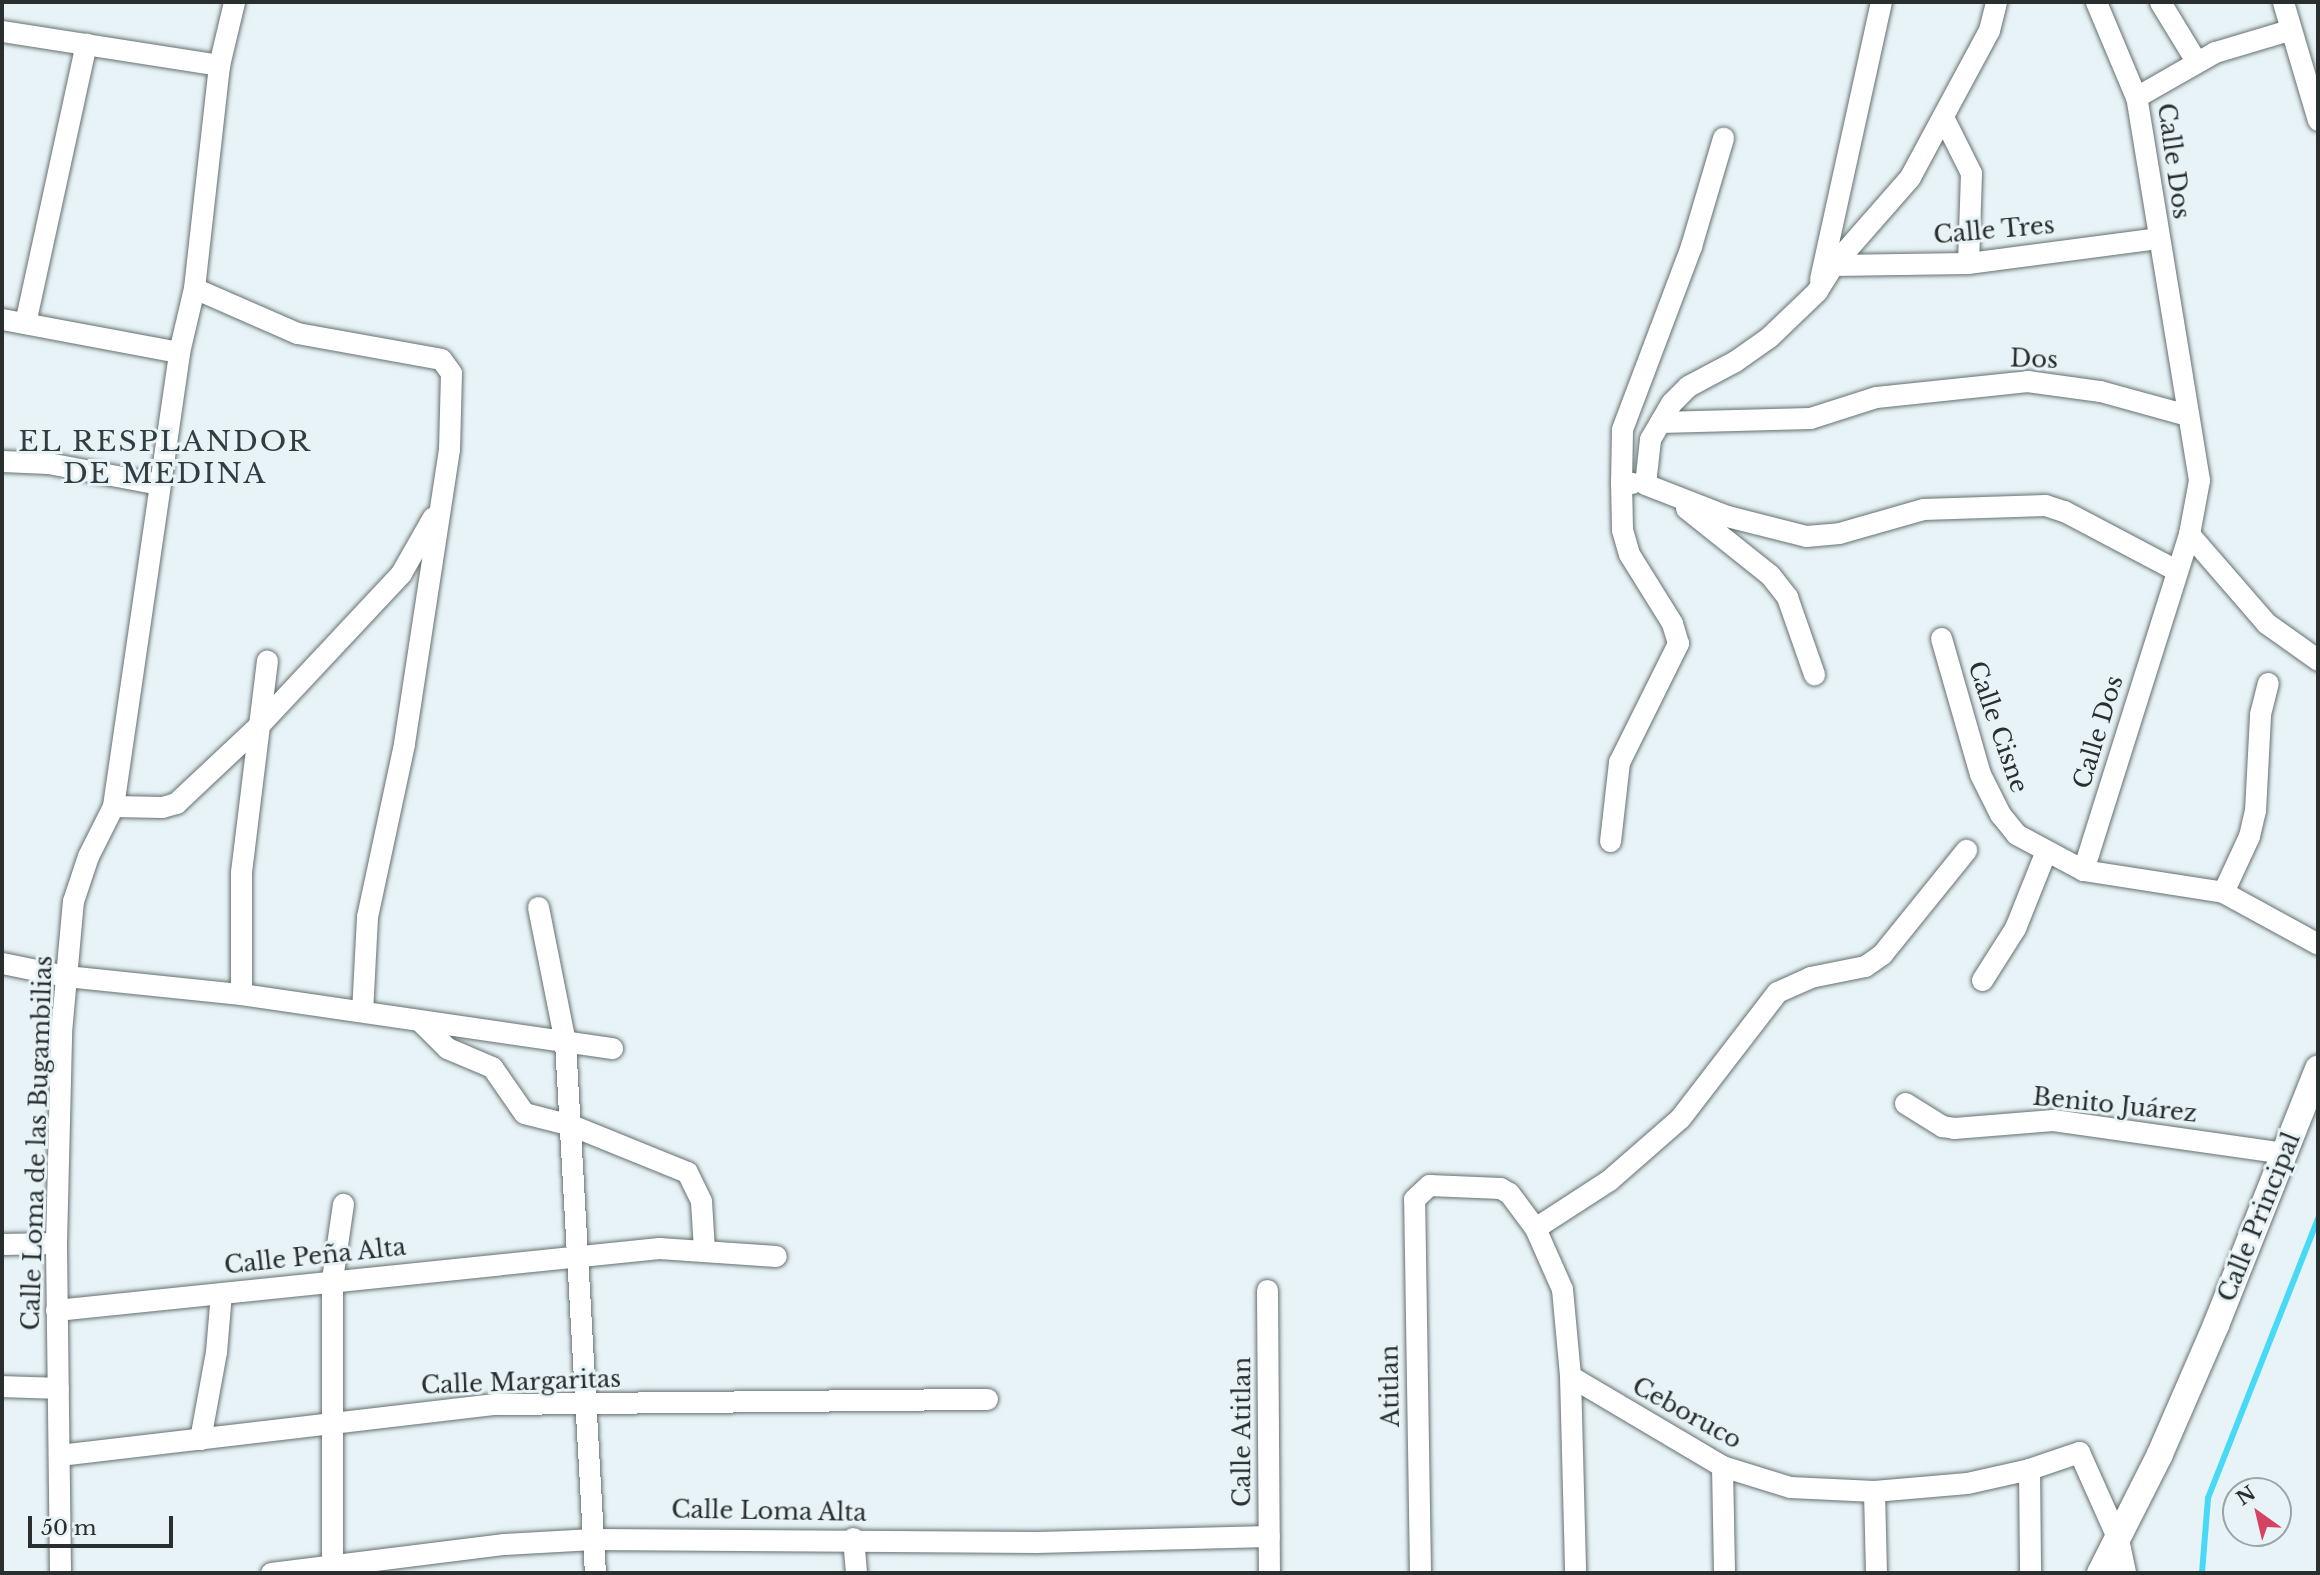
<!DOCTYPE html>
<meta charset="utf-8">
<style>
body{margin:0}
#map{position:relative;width:2320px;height:1575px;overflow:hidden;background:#e7f3f6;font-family:"Libre Baskerville",serif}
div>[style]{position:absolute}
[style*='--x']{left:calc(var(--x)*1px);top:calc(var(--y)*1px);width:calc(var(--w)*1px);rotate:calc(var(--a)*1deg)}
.stream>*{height:6px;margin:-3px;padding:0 3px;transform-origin:3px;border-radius:3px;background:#47d9f6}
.roads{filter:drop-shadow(0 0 2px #667072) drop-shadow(0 0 2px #667072)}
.minor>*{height:21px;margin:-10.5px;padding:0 10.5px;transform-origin:10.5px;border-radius:10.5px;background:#fff}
.tertiary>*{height:26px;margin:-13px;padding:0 13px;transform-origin:13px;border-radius:13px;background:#fff}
span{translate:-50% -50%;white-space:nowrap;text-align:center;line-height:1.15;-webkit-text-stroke:6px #e7f3f6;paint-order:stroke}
.street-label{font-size:24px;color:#292e2f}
.quarter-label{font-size:28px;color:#333d3f;letter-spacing:2px}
.frame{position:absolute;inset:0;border:4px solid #292e2f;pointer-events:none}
.north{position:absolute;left:2222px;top:1477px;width:70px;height:70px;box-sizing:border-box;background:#e7f3f6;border:2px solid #9ba4a6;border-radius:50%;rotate:326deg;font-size:19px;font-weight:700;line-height:28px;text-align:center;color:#292e2f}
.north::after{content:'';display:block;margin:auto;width:24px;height:32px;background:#d44462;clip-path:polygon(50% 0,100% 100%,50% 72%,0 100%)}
.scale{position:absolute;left:28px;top:1516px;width:145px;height:32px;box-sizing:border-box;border:4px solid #292e2f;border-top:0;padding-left:9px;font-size:21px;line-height:24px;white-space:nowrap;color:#292e2f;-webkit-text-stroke:5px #e7f3f6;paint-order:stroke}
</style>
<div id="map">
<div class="stream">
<i style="--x:2202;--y:1573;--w:75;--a:-85.4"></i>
<i style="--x:2208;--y:1498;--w:300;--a:-68.5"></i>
</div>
<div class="roads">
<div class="minor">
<i style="--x:1996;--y:2;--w:29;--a:104"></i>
<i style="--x:1989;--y:30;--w:167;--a:118.3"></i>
<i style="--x:1910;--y:177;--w:117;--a:131.2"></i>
<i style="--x:1833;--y:265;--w:31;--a:122"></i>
<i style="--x:1817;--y:291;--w:66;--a:136.2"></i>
<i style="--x:1769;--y:337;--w:42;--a:144.8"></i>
<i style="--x:1735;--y:361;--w:53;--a:152"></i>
<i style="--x:1688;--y:386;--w:24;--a:135"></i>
<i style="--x:1671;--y:403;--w:42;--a:120.3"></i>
<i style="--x:1650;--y:439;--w:45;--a:96.3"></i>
<i style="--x:1645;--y:484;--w:88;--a:21.3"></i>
<i style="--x:1727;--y:516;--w:81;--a:14.2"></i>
<i style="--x:1806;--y:536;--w:33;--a:-5"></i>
<i style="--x:1839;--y:533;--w:87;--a:-15.9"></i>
<i style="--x:1923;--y:509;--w:122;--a:-1.9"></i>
<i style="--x:2045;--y:505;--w:20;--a:18"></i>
<i style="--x:2064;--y:511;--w:127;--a:27.8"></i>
<i style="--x:2096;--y:2;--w:103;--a:67.2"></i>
<i style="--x:2160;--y:2;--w:69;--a:58.6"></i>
<i style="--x:2283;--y:2;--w:123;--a:73.5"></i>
<i style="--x:2;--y:31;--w:220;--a:8.9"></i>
<i style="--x:1944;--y:119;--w:60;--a:63.4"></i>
<i style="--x:1971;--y:173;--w:90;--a:91.9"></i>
<i style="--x:1833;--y:265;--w:135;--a:-0.8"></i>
<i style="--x:1968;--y:263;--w:192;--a:-7.5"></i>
<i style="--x:1820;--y:279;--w:284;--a:-77.6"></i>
<i style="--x:194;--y:288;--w:112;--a:23.6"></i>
<i style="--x:297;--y:333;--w:146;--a:10.2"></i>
<i style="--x:441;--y:359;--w:17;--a:54"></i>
<i style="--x:451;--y:373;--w:76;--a:91.5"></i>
<i style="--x:449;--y:449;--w:298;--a:98.7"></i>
<i style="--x:404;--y:744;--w:177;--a:102.1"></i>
<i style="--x:367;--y:917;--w:94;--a:93"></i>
<i style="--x:2;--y:319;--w:180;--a:10.6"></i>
<i style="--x:25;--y:323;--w:286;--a:-77.7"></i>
<i style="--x:1660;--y:422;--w:150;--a:-1.5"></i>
<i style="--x:1810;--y:418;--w:69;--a:-17.7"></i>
<i style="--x:1876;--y:397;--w:152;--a:-6"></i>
<i style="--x:2027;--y:381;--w:74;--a:7.8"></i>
<i style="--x:2100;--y:391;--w:90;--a:15.4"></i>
<i style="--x:2;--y:461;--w:46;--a:2.5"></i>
<i style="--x:48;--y:463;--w:113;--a:10.7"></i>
<i style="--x:1632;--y:483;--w:11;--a:-175"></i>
<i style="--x:1621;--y:482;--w:53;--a:-88.9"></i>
<i style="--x:1622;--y:429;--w:196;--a:-69.3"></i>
<i style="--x:1691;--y:246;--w:113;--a:-73.5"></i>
<i style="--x:1686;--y:508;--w:107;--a:38.6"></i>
<i style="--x:1770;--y:575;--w:28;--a:52"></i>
<i style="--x:1787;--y:597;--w:82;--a:70.7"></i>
<i style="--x:2189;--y:534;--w:118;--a:49.1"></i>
<i style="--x:2266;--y:623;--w:64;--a:35.4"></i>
<i style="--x:1941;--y:638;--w:141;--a:74"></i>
<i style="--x:1980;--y:774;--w:45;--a:63.4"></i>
<i style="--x:2000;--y:814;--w:26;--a:51"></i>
<i style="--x:2016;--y:834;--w:76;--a:28.2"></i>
<i style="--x:2083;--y:870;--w:142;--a:8.9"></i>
<i style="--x:2223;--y:892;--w:108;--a:28.7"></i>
<i style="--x:113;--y:806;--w:49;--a:1.2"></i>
<i style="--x:162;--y:807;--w:15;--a:-16"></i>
<i style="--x:176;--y:803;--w:114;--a:-43.2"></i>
<i style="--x:259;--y:725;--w:208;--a:-46.9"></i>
<i style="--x:401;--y:573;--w:64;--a:-60.3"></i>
<i style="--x:1610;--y:841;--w:80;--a:-83.5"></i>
<i style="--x:1619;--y:762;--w:133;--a:-63.6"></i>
<i style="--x:1678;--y:643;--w:21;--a:-107"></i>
<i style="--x:1672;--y:623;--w:81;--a:-121.9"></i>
<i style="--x:1629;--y:554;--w:26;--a:-106"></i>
<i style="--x:1622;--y:529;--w:47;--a:-91.2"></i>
<i style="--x:2083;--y:870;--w:352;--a:-72.5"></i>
<i style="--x:2189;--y:534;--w:55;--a:-79.5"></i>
<i style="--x:2199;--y:480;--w:388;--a:-99.3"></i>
<i style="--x:2136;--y:97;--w:91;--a:-29.7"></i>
<i style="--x:2215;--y:52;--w:77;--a:-16.6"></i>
<i style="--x:2223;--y:892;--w:62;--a:-65.1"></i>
<i style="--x:2249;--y:836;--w:26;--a:-77"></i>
<i style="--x:2255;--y:811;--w:97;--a:-87"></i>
<i style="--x:2260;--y:714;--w:32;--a:-76"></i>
<i style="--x:538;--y:907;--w:138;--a:78.7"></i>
<i style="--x:565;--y:1042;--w:532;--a:86.77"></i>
<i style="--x:2;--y:963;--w:65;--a:11.5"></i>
<i style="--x:66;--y:976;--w:176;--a:5.9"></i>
<i style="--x:241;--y:994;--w:375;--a:8.3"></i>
<i style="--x:1982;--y:980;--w:62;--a:-57.6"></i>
<i style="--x:2015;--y:928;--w:81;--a:-68.2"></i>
<i style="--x:241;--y:994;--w:122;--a:-90"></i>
<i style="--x:241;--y:872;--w:213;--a:-83"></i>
<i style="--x:421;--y:1022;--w:37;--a:45"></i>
<i style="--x:447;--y:1048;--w:49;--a:22.9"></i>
<i style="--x:492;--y:1067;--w:56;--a:55.2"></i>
<i style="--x:524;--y:1113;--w:49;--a:14.3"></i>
<i style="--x:571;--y:1125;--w:125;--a:22.1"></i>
<i style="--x:687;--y:1172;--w:32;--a:64"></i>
<i style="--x:701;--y:1201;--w:49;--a:86.5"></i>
<i style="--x:1905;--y:1103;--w:44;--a:31.9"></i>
<i style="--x:1942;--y:1126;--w:12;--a:9"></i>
<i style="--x:1954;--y:1128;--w:99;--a:-4.6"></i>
<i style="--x:2053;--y:1120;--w:233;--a:8.1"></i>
<i style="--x:1535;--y:1228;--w:88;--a:-33"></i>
<i style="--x:1609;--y:1180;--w:94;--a:-41.1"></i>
<i style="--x:1680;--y:1118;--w:159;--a:-52.4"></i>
<i style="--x:1777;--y:992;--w:36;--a:-24"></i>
<i style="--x:1810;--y:977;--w:56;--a:-11.3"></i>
<i style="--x:1865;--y:966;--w:21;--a:-35"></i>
<i style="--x:1882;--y:954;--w:134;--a:-51.1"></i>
<i style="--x:2;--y:1244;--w:54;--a:-1.1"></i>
<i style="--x:1267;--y:1290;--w:283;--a:89.6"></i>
<i style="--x:56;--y:1310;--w:606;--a:-5.87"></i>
<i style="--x:659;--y:1248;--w:117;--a:3.9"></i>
<i style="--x:1570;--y:1376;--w:177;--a:30.6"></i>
<i style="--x:1722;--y:1466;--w:71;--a:17.2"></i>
<i style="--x:1790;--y:1487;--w:84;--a:2.7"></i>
<i style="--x:1874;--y:1491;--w:93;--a:-4.9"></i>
<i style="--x:1967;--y:1483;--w:64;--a:-12.7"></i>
<i style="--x:2029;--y:1469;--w:53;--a:-18.8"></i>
<i style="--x:2079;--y:1452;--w:95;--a:65.9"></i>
<i style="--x:2118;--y:1539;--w:35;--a:78"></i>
<i style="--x:2;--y:1386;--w:56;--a:2"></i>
<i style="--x:200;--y:1439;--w:88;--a:-79.6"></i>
<i style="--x:216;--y:1352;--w:59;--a:-85.2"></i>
<i style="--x:59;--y:1455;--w:439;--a:-6.7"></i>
<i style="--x:495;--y:1404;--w:492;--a:-0.6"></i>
<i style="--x:1722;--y:1466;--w:107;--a:88.9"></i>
<i style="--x:2029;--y:1469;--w:104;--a:89.4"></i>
<i style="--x:1874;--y:1491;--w:82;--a:88.6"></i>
<i style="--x:853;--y:1538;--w:35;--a:85"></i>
<i style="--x:60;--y:1573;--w:330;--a:-90.7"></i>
<i style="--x:56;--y:1243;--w:211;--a:-88.6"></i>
<i style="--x:61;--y:1032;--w:132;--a:-84.8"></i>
<i style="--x:73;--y:901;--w:47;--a:-71.6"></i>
<i style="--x:88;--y:856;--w:56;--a:-63.4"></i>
<i style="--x:113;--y:806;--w:459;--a:-81.7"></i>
<i style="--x:179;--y:352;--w:66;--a:-76.8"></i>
<i style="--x:194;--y:288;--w:224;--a:-83.6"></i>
<i style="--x:219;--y:65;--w:65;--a:-76.6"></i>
<i style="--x:271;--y:1573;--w:235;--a:-7.1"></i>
<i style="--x:504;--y:1544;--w:89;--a:-3.2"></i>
<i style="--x:593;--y:1539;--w:443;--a:0.4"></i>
<i style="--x:1036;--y:1542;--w:233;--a:-1.5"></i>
<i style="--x:332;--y:1573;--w:294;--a:-90"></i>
<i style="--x:332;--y:1279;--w:76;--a:-81.7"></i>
<i style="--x:1420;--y:1573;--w:374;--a:-90.9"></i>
<i style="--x:1414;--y:1199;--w:21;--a:-43"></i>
<i style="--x:1429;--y:1185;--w:71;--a:2.4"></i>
<i style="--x:1500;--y:1188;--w:10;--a:29"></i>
<i style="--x:1509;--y:1193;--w:44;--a:53.4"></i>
<i style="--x:1535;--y:1228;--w:67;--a:66.1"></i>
<i style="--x:1562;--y:1289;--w:87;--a:84.7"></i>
<i style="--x:1570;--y:1376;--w:197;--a:88.5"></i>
</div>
<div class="tertiary">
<i style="--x:2100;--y:1573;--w:133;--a:-63.2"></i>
<i style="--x:2160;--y:1454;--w:141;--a:-66.5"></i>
<i style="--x:2216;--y:1325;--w:276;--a:-68.3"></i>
</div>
</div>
<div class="street-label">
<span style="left:2174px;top:161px;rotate:82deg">Calle Dos</span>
<span style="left:1994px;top:230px;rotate:-5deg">Calle Tres</span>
<span style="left:2034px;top:359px;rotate:2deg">Dos</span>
<span style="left:1998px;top:727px;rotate:71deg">Calle Cisne</span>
<span style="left:2098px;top:732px;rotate:-73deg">Calle Dos</span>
<span style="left:2115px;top:1105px;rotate:6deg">Benito Juárez</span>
<span style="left:37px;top:1143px;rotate:-88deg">Calle Loma de las Bugambilias</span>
<span style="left:2259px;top:1217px;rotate:-68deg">Calle Principal</span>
<span style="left:315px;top:1256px;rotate:-6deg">Calle Peña Alta</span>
<span style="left:521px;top:1382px;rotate:-2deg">Calle Margaritas</span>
<span style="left:1390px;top:1386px;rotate:-91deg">Atitlan</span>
<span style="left:1687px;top:1413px;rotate:29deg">Ceboruco</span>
<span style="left:1242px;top:1432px;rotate:-90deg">Calle Atitlan</span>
<span style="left:769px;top:1511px;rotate:1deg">Calle Loma Alta</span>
</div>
<div class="quarter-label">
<span style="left:165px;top:458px">EL RESPLANDOR<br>DE MEDINA</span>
</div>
<div class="frame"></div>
<div class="north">N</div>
<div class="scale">50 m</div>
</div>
